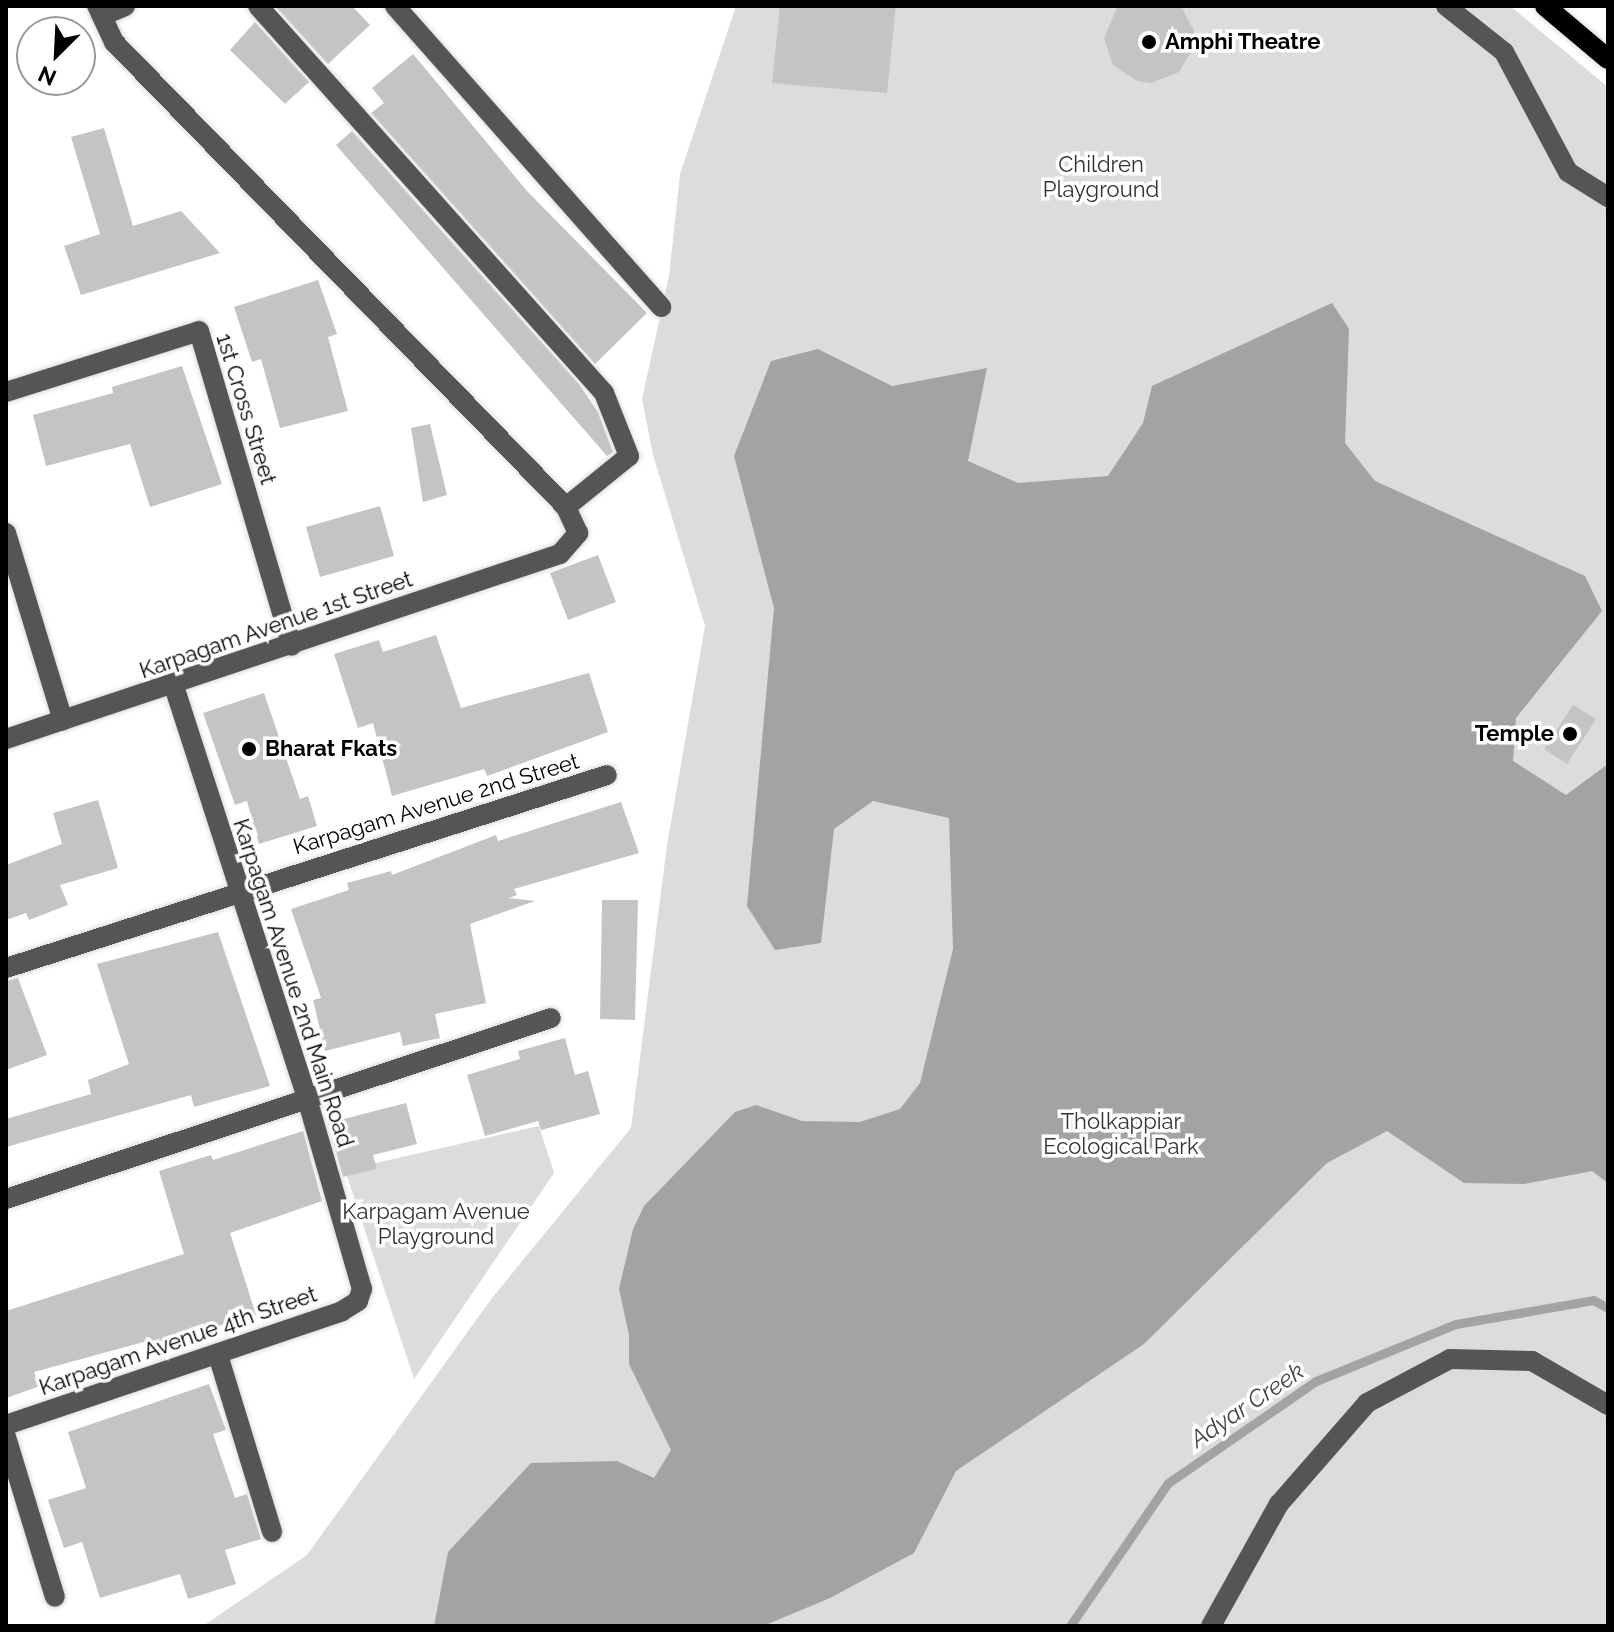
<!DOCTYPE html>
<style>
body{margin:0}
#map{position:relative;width:1614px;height:1632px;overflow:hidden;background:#fff;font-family:Raleway,sans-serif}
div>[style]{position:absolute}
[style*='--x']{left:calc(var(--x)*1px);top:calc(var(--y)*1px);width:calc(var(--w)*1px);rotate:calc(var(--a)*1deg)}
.green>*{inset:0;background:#dcdcdc}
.water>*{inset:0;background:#a3a3a3}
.stream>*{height:9px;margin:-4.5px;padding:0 4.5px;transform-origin:4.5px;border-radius:4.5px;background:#a3a3a3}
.building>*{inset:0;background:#c4c4c4}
.roads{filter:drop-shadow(0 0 2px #dbdbdb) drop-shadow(0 0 2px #dbdbdb)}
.minor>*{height:20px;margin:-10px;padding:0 10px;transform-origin:10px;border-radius:10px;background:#555}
.major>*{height:20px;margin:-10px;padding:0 10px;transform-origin:10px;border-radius:10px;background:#000}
.dots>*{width:22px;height:22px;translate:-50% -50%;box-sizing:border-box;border:4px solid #fff;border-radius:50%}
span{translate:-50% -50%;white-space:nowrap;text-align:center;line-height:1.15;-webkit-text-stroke:7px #fff;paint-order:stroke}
.poi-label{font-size:22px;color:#000;font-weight:700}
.left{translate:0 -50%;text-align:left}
.right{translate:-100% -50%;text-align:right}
.park-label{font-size:22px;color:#333}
.street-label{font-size:22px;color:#000}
.water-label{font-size:24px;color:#444;font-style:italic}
.frame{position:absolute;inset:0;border:8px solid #000;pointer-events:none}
.north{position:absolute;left:16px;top:16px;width:80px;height:80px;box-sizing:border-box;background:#fff;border:2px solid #999;border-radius:50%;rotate:204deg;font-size:22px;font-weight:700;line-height:32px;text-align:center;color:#000}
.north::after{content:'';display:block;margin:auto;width:28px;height:36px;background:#000;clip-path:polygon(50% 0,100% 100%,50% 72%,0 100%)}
</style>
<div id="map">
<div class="green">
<i style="clip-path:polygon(736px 6px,1510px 6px,1608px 87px,1608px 1626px,203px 1626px,307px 1555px,492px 1298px,631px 1128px,667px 845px,705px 626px,653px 455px,642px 399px,669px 276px,680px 174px)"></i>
<i style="clip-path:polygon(539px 1126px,554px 1173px,414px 1379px,345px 1170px)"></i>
</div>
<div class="water">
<i style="clip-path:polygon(1332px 303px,1349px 329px,1345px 443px,1375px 481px,1585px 576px,1602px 611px,1516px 718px,1513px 761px,1566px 795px,1608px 764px,1608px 1183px,1592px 1171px,1524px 1184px,1464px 1183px,1387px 1131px,1327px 1163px,1144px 1344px,956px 1471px,914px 1553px,830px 1598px,763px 1626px,434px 1626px,448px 1552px,531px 1463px,617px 1461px,654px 1478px,671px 1450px,629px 1364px,629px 1335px,619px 1289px,633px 1229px,644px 1206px,735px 1112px,756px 1105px,802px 1121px,860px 1122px,900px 1109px,920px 1083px,953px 949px,949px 818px,873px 801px,834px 829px,821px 943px,775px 950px,747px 906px,774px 608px,734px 456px,771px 361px,818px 349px,892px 386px,987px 368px,968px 461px,1018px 483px,1108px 476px,1143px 423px,1152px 386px)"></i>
</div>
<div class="stream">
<i style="--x:1070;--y:1626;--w:173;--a:-55.6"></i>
<i style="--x:1168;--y:1483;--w:180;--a:-34.6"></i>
<i style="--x:1316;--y:1381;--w:151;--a:-22.2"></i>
<i style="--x:1456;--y:1324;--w:139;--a:-9.9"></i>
<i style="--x:1593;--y:1300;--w:17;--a:28"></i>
</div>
<div class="building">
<i style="clip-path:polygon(275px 6px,352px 6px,370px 25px,328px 64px)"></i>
<i style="clip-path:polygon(780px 6px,896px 6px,887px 93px,772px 83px)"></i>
<i style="clip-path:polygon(1118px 6px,1181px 6px,1194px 31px,1194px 47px,1179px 72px,1151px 83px,1137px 81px,1113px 65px,1104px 38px)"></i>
<i style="clip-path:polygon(255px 22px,309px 82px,285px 104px,230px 50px)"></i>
<i style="clip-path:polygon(413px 54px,527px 191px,647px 313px,595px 364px,371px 113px,384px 103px,372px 88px)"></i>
<i style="clip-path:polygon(104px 128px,133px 226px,181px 211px,220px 253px,81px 295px,64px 246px,100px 234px,71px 137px)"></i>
<i style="clip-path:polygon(352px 131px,579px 384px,598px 412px,613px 452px,607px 456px,336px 145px)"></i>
<i style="clip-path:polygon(318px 280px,337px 334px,328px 337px,348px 411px,280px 428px,261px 359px,252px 362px,234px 307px)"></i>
<i style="clip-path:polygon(182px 366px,222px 484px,150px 507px,130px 444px,46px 466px,33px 415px,113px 393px,112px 387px)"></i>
<i style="clip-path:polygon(430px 424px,447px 495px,423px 502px,411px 428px)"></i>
<i style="clip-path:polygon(380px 506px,394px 556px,320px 577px,306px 527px)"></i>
<i style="clip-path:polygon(598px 555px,616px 602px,568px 620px,550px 573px)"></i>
<i style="clip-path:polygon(436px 635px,461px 708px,589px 673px,608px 732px,487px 776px,484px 769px,392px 796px,373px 723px,358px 728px,334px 654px,379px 640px,383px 652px)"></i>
<i style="clip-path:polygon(264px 693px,300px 799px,308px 796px,317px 826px,259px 844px,247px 801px,235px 805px,203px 713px)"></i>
<i style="clip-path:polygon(1573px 705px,1596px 719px,1567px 764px,1544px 749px)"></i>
<i style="clip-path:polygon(98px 800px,118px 868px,60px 885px,68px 905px,29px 920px,26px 913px,6px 920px,6px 865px,62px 844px,53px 813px)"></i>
<i style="clip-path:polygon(621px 802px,639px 853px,514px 889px,517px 895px,509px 898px,535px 901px,470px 924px,486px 1003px,435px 1014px,440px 1038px,403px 1046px,400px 1032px,325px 1051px,313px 1000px,321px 998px,291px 909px,349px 890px,347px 883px,391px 871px,392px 875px,496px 835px,498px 841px)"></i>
<i style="clip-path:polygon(602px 900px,638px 900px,635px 1020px,600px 1019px)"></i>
<i style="clip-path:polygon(218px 932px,270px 1086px,194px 1107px,191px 1095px,6px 1147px,6px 1119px,91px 1094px,88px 1080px,129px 1064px,97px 964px)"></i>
<i style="clip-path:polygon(18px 978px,47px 1055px,6px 1070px,6px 981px)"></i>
<i style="clip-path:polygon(565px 1038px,575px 1075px,588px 1071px,600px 1114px,541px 1130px,538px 1121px,485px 1136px,467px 1075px,520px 1059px,518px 1051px)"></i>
<i style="clip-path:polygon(406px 1103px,417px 1144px,373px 1155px,377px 1169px,343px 1177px,328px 1123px)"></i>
<i style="clip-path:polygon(303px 1131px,322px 1201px,230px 1233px,256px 1315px,153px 1345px,151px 1340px,34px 1372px,40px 1386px,6px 1398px,6px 1311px,184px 1254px,159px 1171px,211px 1155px,213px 1160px)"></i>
<i style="clip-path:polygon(209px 1384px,226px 1430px,213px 1434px,235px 1498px,247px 1494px,261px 1539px,225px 1550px,236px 1584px,188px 1599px,180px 1574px,100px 1598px,82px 1542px,64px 1548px,48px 1500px,86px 1488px,68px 1432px)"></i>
</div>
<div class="roads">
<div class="minor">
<i style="--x:258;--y:6;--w:519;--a:48.2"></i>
<i style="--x:604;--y:393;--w:68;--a:68.4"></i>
<i style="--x:629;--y:456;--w:81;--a:141"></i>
<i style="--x:395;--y:6;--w:402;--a:48.5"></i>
<i style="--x:1446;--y:6;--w:74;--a:38.4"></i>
<i style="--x:1504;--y:52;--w:136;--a:61.9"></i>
<i style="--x:1568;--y:172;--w:47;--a:32"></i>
<i style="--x:102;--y:16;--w:25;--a:-23"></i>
<i style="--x:6;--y:392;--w:202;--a:-17.5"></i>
<i style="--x:199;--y:331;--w:328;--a:73.6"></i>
<i style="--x:6;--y:533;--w:196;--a:73.1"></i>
<i style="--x:6;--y:739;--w:584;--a:-18.47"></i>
<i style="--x:560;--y:554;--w:28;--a:-49"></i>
<i style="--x:578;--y:533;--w:29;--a:-115"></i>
<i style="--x:566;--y:507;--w:648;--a:-134.19"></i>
<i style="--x:114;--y:42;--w:40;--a:-115"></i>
<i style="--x:6;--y:968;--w:631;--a:-17.8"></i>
<i style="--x:6;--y:1199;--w:574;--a:-18.37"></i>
<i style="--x:218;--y:1355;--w:185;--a:73"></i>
<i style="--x:6;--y:1425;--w:355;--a:-18.7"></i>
<i style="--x:342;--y:1311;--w:19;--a:-32"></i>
<i style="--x:358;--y:1301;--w:13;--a:-72"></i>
<i style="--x:362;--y:1289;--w:199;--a:-106.1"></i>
<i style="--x:307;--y:1098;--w:433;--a:-107.9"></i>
<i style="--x:6;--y:1437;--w:167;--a:73"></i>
<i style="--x:1211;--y:1626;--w:140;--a:-60.9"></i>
<i style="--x:1279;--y:1504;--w:134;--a:-48.9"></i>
<i style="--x:1367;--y:1403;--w:94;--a:-27.9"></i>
<i style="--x:1450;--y:1359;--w:82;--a:1.4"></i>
<i style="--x:1532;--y:1361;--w:88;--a:30.1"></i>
</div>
<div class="major">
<i style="--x:1545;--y:6;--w:82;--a:40.1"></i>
</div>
</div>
<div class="dots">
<i style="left:1149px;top:42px;background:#000"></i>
<i style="left:1570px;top:734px;background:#000"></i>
<i style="left:249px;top:749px;background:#000"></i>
</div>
<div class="poi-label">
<span class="left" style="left:1165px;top:42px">Amphi Theatre</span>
<span class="right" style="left:1554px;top:734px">Temple</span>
<span class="left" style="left:265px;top:749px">Bharat Fkats</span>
</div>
<div class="park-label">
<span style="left:1101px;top:177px">Children<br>Playground</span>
<span style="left:1121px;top:1134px">Tholkappiar<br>Ecological Park</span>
<span style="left:436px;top:1224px">Karpagam Avenue<br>Playground</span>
</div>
<div class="street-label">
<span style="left:246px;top:409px;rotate:73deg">1st Cross Street</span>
<span style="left:276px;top:625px;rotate:-19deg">Karpagam Avenue 1st Street</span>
<span style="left:436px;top:804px;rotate:-17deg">Karpagam Avenue 2nd Street</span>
<span style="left:293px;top:983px;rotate:72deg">Karpagam Avenue 2nd Main Road</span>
<span style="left:178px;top:1341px;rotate:-19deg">Karpagam Avenue 4th Street</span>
</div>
<div class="water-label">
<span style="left:1247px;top:1405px;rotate:-34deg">Adyar Creek</span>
</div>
<div class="frame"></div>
<div class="north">N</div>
</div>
